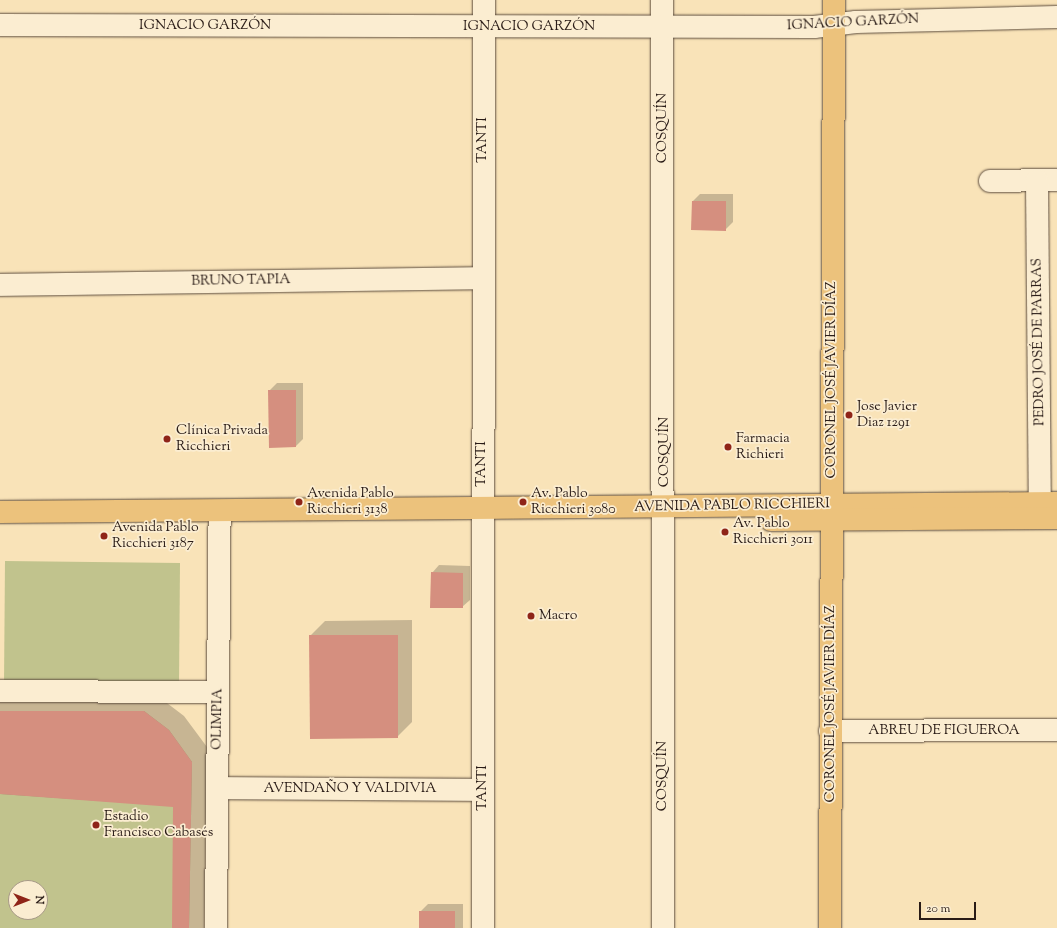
<!DOCTYPE html>
<meta charset="utf-8">
<style>
body{margin:0}
#map{position:relative;width:1057px;height:928px;overflow:hidden;background:#f9e3b8;font-family:"Sorts Mill Goudy",serif}
div>[style]{position:absolute}
[style*='--x']{left:calc(var(--x)*1px);top:calc(var(--y)*1px);width:calc(var(--w)*1px);rotate:calc(var(--a)*1deg)}
.green>*{inset:0;background:#c1c38d}
.shadow>*{inset:0;background:#0003}
.building>*{inset:0;background:#d58f7f}
.roads{filter:drop-shadow(0 0 1px #5e4e3f) drop-shadow(0 0 1px #5e4e3f)}
.minor>*{height:22px;margin:-11px;padding:0 11px;transform-origin:11px;border-radius:11px;background:#fbedd1}
.major>*{height:22px;margin:-11px;padding:0 11px;transform-origin:11px;border-radius:11px;background:#ecc27c}
.dots>*{width:11px;height:11px;translate:-50% -50%;box-sizing:border-box;border:2px solid #fbedd1;border-radius:50%}
span{translate:-50% -50%;white-space:nowrap;text-align:center;line-height:1.15;-webkit-text-stroke:3.5px #fbedd1;paint-order:stroke}
.street-label{font-size:14px;color:#2a1c17}
.poi-label{font-size:14px;color:#2a1c17}
.left{translate:0 -50%;text-align:left}
.north{position:absolute;left:8px;top:880px;width:40px;height:40px;box-sizing:border-box;background:#fbedd1;border:1px solid #a79987;border-radius:50%;rotate:90deg;font-size:11px;font-weight:700;line-height:16px;text-align:center;color:#2a1c17}
.north::after{content:'';display:block;margin:auto;width:14px;height:18px;background:#8f2418;clip-path:polygon(50% 0,100% 100%,50% 72%,0 100%)}
.scale{position:absolute;left:919px;top:902px;width:57px;height:18px;box-sizing:border-box;border:2px solid #2a1c17;border-top:0;padding-left:5px;font-size:12px;line-height:14px;white-space:nowrap;color:#2a1c17;-webkit-text-stroke:3px #fbedd1;paint-order:stroke}
</style>
<div id="map">
<div class="green">
<i style="clip-path:polygon(5px 561px,180px 563px,179px 686px,4px 684px)"></i>
<i style="clip-path:polygon(evenodd,0 711px,144px 711px,169px 730px,192px 762px,189px 928px,0 928px,0 711px,16px 888px,40px 888px,40px 912px,16px 912px,16px 888px)"></i>
</div>
<div class="shadow">
<i style="clip-path:polygon(700px 194px,733px 194px,733px 222px,725px 230px,692px 229px,693px 201px)"></i>
<i style="clip-path:polygon(277px 383px,303px 383px,303px 439px,296px 446px,269px 391px)"></i>
<i style="clip-path:polygon(439px 565px,470px 566px,470px 600px,462px 607px,432px 573px)"></i>
<i style="clip-path:polygon(412px 620px,412px 722px,397px 737px,310px 636px,325px 621px)"></i>
<i style="clip-path:polygon(0 696px,159px 697px,184px 716px,207px 747px,204px 928px,173px 928px,174px 806px,0 794px)"></i>
<i style="clip-path:polygon(428px 904px,463px 904px,463px 928px,420px 928px,420px 912px)"></i>
</div>
<div class="building">
<i style="clip-path:polygon(692px 201px,726px 201px,726px 231px,691px 230px)"></i>
<i style="clip-path:polygon(268px 390px,296px 390px,296px 447px,269px 448px)"></i>
<i style="clip-path:polygon(431px 572px,463px 573px,463px 608px,430px 608px)"></i>
<i style="clip-path:polygon(309px 635px,398px 635px,398px 738px,310px 739px)"></i>
<i style="clip-path:polygon(0 711px,144px 711px,169px 730px,192px 762px,189px 928px,172px 928px,173px 807px,0 794px)"></i>
<i style="clip-path:polygon(419px 911px,455px 911px,455px 928px,419px 928px)"></i>
</div>
<div class="roads">
<div class="minor">
<i style="--x:662;--y:0;--w:928;--a:89.94"></i>
<i style="--x:0;--y:25;--w:814;--a:0.14"></i>
<i style="--x:814;--y:27;--w:42;--a:-6.8"></i>
<i style="--x:856;--y:22;--w:201;--a:-1.4"></i>
<i style="--x:990;--y:181;--w:67;--a:-0.9"></i>
<i style="--x:1037;--y:181;--w:322;--a:89.5"></i>
<i style="--x:0;--y:285;--w:483;--a:-0.8"></i>
<i style="--x:0;--y:691;--w:218;--a:0.3"></i>
<i style="--x:830;--y:731;--w:227;--a:-0.3"></i>
<i style="--x:217;--y:788;--w:266;--a:0.4"></i>
<i style="--x:216;--y:928;--w:417;--a:-89.5"></i>
<i style="--x:483;--y:928;--w:928;--a:-89.94"></i>
</div>
<div class="major">
<i style="--x:0;--y:512;--w:1057;--a:-0.49"></i>
<i style="--x:771;--y:520;--w:286;--a:-0.4"></i>
<i style="--x:830;--y:928;--w:928;--a:-89.75"></i>
</div>
</div>
<div class="dots">
<i style="left:849px;top:415px;background:#8f2418"></i>
<i style="left:167px;top:439px;background:#8f2418"></i>
<i style="left:728px;top:447px;background:#8f2418"></i>
<i style="left:299px;top:502px;background:#8f2418"></i>
<i style="left:523px;top:502px;background:#8f2418"></i>
<i style="left:725px;top:532px;background:#8f2418"></i>
<i style="left:104px;top:536px;background:#8f2418"></i>
<i style="left:531px;top:616px;background:#8f2418"></i>
<i style="left:96px;top:825px;background:#8f2418"></i>
</div>
<div class="street-label">
<span style="left:853px;top:23px;rotate:-3deg">IGNACIO GARZÓN</span>
<span style="left:205px;top:26px">IGNACIO GARZÓN</span>
<span style="left:529px;top:27px">IGNACIO GARZÓN</span>
<span style="left:663px;top:128px;rotate:-90deg">COSQUÍN</span>
<span style="left:483px;top:140px;rotate:-90deg">TANTI</span>
<span style="left:241px;top:281px;rotate:-1deg">BRUNO TAPIA</span>
<span style="left:1039px;top:342px;rotate:-91deg">PEDRO JOSÉ DE PARRAS</span>
<span style="left:832px;top:380px;rotate:-90deg">CORONEL JOSÉ JAVIER DÍAZ</span>
<span style="left:665px;top:452px;rotate:-90deg">COSQUÍN</span>
<span style="left:482px;top:464px;rotate:-90deg">TANTI</span>
<span style="left:732px;top:506px;rotate:-1deg">AVENIDA PABLO RICCHIERI</span>
<span style="left:831px;top:704px;rotate:-90deg">CORONEL JOSÉ JAVIER DÍAZ</span>
<span style="left:218px;top:719px;rotate:-89deg">OLIMPIA</span>
<span style="left:944px;top:731px">ABREU DE FIGUEROA</span>
<span style="left:663px;top:776px;rotate:-90deg">COSQUÍN</span>
<span style="left:483px;top:788px;rotate:-90deg">TANTI</span>
<span style="left:350px;top:789px">AVENDAÑO Y VALDIVIA</span>
</div>
<div class="poi-label">
<span class="left" style="left:857px;top:415px">Jose Javier<br>Diaz 1291</span>
<span class="left" style="left:176px;top:439px">Clínica Privada<br>Ricchieri</span>
<span class="left" style="left:736px;top:447px">Farmacia<br>Richieri</span>
<span class="left" style="left:307px;top:502px">Avenida Pablo<br>Ricchieri 3138</span>
<span class="left" style="left:531px;top:502px">Av. Pablo<br>Ricchieri 3080</span>
<span class="left" style="left:733px;top:532px">Av. Pablo<br>Ricchieri 3011</span>
<span class="left" style="left:112px;top:536px">Avenida Pablo<br>Ricchieri 3187</span>
<span class="left" style="left:539px;top:616px">Macro</span>
<span class="left" style="left:104px;top:825px">Estadio<br>Francisco Cabasés</span>
</div>
<div class="north">N</div>
<div class="scale">20 m</div>
</div>
